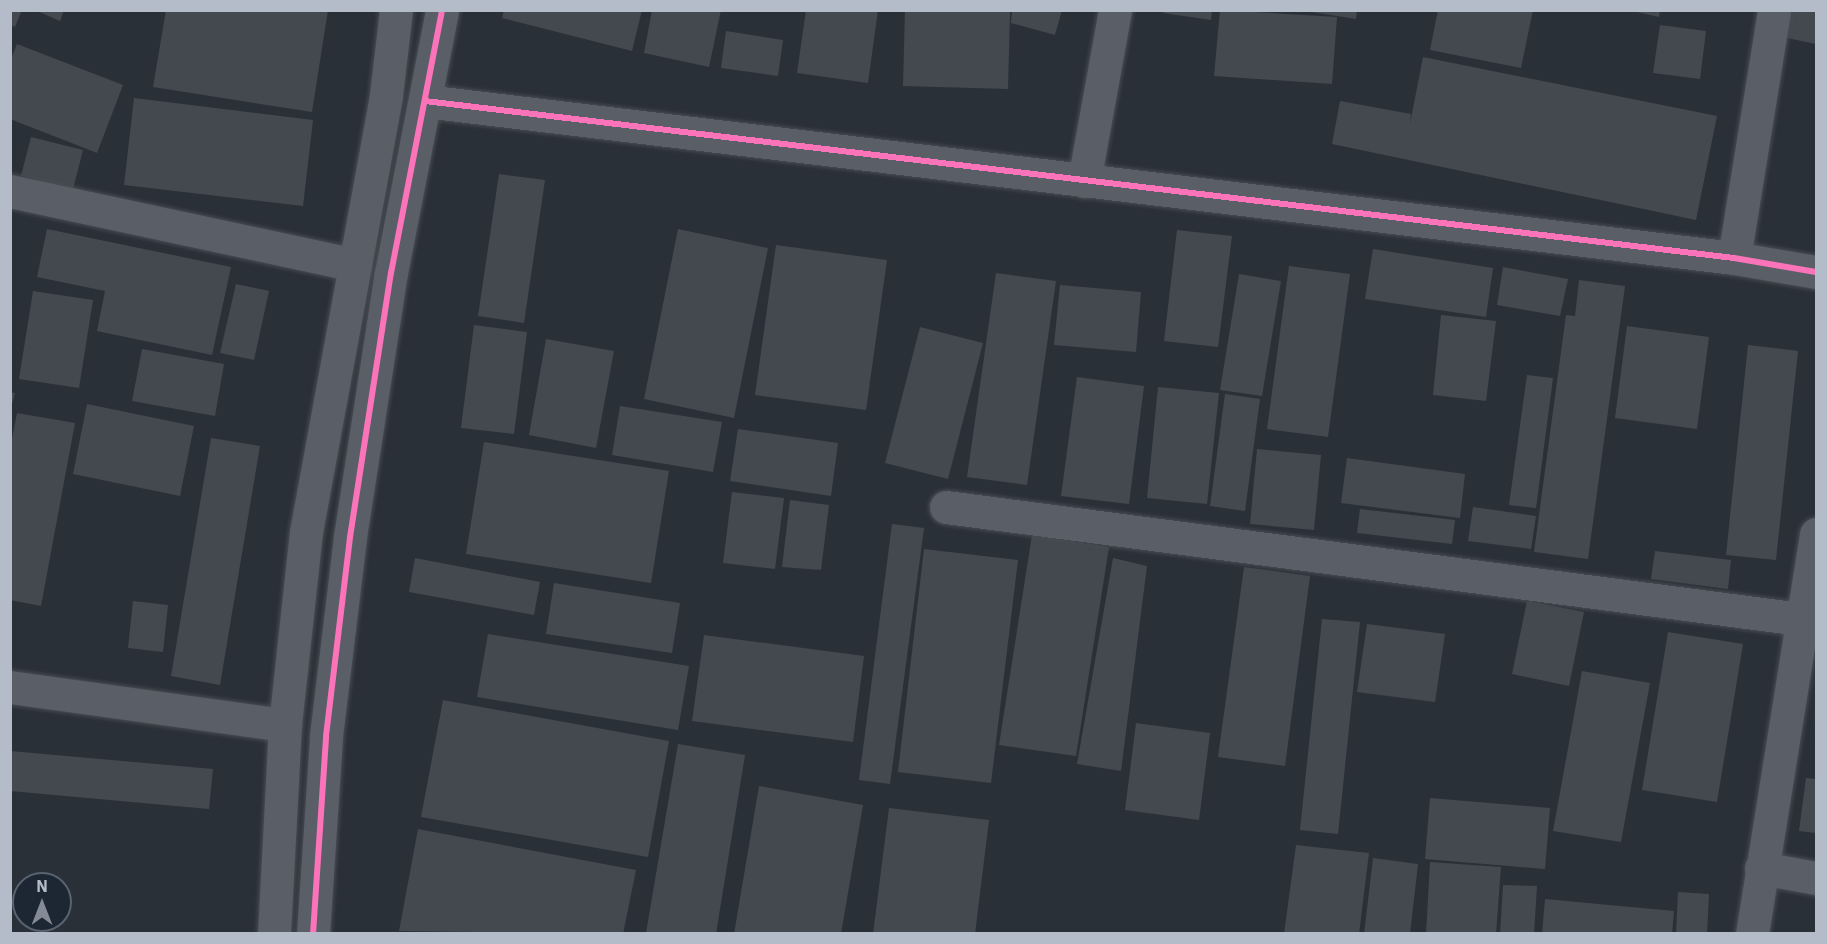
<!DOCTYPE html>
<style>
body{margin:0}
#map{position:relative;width:1827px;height:944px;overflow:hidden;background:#2a3038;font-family:"IBM Plex Sans",sans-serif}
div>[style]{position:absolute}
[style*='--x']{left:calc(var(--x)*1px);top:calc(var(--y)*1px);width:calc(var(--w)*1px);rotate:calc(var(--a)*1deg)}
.building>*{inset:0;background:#444950}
.roads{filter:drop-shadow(0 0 2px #484c53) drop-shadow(0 0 2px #484c53)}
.minor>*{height:33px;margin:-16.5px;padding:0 16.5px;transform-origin:16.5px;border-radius:16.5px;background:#5a5e66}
.cycleway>*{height:6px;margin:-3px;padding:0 3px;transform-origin:3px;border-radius:3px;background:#fb73b8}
span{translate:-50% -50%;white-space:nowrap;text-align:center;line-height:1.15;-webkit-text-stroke:5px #1d2633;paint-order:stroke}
.frame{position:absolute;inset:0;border:12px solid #b4bcc9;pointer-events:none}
.north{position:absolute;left:12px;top:872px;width:60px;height:60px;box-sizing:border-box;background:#1d2633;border:2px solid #59626f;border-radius:50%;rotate:0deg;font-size:16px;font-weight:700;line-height:24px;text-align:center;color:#b4bcc9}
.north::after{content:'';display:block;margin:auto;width:21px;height:27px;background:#848b96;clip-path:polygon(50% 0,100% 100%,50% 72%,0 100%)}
</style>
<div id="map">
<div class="building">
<i style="clip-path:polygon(10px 10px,22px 10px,15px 27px,10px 25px)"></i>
<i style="clip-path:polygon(35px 10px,64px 10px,60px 21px)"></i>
<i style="clip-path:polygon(166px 10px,328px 10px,312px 112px,153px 87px)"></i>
<i style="clip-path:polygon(504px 10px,642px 10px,632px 51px,502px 18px)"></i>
<i style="clip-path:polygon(652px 10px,721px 10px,709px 67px,644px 53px)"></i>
<i style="clip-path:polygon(806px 10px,878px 10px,868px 83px,797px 73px)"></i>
<i style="clip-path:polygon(905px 10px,1010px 12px,1008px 89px,903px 86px)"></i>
<i style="clip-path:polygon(1012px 10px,1062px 10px,1055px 35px,1011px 23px)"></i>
<i style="clip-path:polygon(1164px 10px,1212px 10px,1211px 20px,1163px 13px)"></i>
<i style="clip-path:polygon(1220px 10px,1337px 17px,1332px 84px,1214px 76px)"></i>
<i style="clip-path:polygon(1299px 10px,1357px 10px,1356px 19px)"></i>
<i style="clip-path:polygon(1438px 10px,1533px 10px,1521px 68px,1430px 50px)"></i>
<i style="clip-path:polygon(1628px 10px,1660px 10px,1659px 17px)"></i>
<i style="clip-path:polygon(1788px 10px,1816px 10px,1816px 44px,1782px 37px)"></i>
<i style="clip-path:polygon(1660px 25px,1706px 31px,1700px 79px,1653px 73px)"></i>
<i style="clip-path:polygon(726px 31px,783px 40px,778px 76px,721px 68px)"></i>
<i style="clip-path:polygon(17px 44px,123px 85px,97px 153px,10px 119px,10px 61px)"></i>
<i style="clip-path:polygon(1423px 57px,1717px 116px,1696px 220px,1332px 144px,1340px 101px,1411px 114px,1410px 124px)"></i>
<i style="clip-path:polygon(134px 98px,313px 120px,303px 206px,124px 185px)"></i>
<i style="clip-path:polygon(31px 137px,83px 150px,73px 189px,21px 176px)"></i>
<i style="clip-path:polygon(499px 174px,545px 180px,524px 323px,478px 316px)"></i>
<i style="clip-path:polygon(47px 229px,231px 267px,212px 355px,97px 331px,105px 291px,37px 277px)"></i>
<i style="clip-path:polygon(678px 229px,768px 248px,734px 418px,644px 399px)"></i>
<i style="clip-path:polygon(1177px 230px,1232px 236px,1218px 347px,1164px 341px)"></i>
<i style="clip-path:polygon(776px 245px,887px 260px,866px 410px,755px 395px)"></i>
<i style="clip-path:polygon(1373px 249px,1493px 268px,1486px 317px,1365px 299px)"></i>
<i style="clip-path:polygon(1289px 266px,1350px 274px,1328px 437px,1267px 429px)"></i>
<i style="clip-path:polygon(1503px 267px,1568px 279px,1560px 316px,1497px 305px)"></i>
<i style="clip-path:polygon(996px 273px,1056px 281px,1027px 485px,967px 477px)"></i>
<i style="clip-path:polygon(1239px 274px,1281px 281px,1262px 396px,1220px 390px)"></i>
<i style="clip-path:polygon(1579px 280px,1625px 286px,1588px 559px,1534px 552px,1566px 315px,1575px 316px)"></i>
<i style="clip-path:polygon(236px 284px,269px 291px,254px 360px,220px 353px)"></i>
<i style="clip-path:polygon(1060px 285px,1141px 292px,1136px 352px,1054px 345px)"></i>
<i style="clip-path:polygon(33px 291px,93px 300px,79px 388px,19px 379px)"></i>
<i style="clip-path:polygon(1441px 315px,1496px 321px,1486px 401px,1433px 395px)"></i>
<i style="clip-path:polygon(474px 325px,527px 332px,514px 434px,461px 428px)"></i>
<i style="clip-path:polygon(1627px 326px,1709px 337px,1697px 429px,1615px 418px)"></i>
<i style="clip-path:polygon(920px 327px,983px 343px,948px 479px,885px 463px)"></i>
<i style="clip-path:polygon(546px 339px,614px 351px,596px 448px,529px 435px)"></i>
<i style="clip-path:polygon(1748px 345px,1798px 351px,1776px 560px,1726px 555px)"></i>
<i style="clip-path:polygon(142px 349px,224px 364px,215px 416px,132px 401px)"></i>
<i style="clip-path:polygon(1527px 375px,1553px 378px,1536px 508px,1509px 505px)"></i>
<i style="clip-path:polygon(1077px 377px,1144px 386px,1129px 504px,1061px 496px)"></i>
<i style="clip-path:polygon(1158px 387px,1219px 393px,1207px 504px,1147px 498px)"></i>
<i style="clip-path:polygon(10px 392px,15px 393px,11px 408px,10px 408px)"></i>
<i style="clip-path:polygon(1225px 394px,1260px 399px,1245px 511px,1210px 506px)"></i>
<i style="clip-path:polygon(87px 404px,194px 426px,180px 496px,73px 474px)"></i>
<i style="clip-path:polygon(620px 406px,722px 422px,713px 472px,612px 455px)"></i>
<i style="clip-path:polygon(17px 413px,75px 423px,41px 606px,10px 600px,10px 448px)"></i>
<i style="clip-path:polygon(738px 429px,838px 443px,831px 496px,730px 481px)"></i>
<i style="clip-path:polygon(211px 438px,260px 446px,220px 685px,171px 676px)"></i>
<i style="clip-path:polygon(484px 442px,669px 471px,651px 583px,466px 554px)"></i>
<i style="clip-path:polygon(1257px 449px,1321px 455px,1314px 530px,1250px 524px)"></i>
<i style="clip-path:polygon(1347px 458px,1465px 474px,1460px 518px,1341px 503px)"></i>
<i style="clip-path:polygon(732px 492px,784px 498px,775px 569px,723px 563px)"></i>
<i style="clip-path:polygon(790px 500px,829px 505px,821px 570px,782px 567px)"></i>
<i style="clip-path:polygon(1473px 507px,1536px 516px,1531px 549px,1468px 541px)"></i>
<i style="clip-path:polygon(1360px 509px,1455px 520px,1452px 544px,1357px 533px)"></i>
<i style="clip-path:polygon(892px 524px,924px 528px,890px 784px,859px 780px)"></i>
<i style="clip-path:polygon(1032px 535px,1109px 547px,1076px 756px,999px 745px)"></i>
<i style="clip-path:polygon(924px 549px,1018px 560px,991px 783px,898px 772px)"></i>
<i style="clip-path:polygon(1655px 551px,1731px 560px,1728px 589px,1651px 579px)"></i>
<i style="clip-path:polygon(415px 558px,540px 582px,534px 615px,409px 592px)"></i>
<i style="clip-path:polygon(1113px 558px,1147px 566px,1121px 771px,1077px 764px)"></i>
<i style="clip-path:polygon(1244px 567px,1310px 576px,1285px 766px,1218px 757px)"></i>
<i style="clip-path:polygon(554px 583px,680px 603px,672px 653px,546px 634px)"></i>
<i style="clip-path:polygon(133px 601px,168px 605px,163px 652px,128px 648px)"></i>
<i style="clip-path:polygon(1527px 601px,1584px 612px,1569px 686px,1512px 674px)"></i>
<i style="clip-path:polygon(1322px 619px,1360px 622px,1338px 834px,1300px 830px)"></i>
<i style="clip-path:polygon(1367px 624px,1445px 634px,1435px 702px,1357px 692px)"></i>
<i style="clip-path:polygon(1668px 632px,1743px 644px,1717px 802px,1642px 790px)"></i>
<i style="clip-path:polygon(488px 634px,689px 666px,678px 730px,477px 697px)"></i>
<i style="clip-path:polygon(704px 635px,864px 656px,853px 742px,692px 721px)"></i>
<i style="clip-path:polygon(1582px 671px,1650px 683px,1621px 842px,1553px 831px)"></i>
<i style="clip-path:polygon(443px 700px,669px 741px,648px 857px,421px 817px)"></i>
<i style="clip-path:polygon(1136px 723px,1210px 733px,1199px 820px,1125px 810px)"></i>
<i style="clip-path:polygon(678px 744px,745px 755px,716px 934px,646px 933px)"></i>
<i style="clip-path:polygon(10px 751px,213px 769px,209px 809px,10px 791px)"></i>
<i style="clip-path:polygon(1806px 778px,1816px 779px,1816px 833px,1799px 831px)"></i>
<i style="clip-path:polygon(759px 786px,863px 805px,841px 934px,734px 934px)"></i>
<i style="clip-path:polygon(1430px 798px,1550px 808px,1545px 869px,1425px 859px)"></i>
<i style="clip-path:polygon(889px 808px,989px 820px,975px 934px,873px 934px)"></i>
<i style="clip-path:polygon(418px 829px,636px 870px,623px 934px,399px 931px)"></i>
<i style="clip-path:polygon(1296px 845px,1369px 853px,1359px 934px,1284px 934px)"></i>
<i style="clip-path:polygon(1373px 858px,1418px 864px,1410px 934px,1364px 934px)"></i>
<i style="clip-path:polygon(1430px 862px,1501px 867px,1496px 934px,1426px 934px)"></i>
<i style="clip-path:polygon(1503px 885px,1537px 886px,1534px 934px,1500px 934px)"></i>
<i style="clip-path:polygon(1678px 892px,1709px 894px,1707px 934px,1676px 934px)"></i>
<i style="clip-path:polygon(1545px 899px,1674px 911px,1672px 934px,1542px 934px)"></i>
</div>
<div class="roads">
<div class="minor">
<i style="--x:425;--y:101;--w:1318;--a:6.84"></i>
<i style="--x:1734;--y:258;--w:83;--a:9.7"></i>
<i style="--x:1084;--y:181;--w:174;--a:-79.7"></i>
<i style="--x:10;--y:191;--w:353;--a:12.1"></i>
<i style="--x:1734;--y:258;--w:251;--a:-80.8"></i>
<i style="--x:946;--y:507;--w:861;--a:7.47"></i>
<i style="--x:10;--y:687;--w:278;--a:7.9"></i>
<i style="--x:1761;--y:868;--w:56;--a:10.3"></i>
<i style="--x:274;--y:934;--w:209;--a:-87"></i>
<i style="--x:285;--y:725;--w:194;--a:-83.8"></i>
<i style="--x:306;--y:532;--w:444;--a:-79.6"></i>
<i style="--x:386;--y:95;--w:86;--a:-83.3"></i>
<i style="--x:313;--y:934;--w:198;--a:-86.2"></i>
<i style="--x:326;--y:736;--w:200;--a:-83.1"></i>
<i style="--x:350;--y:537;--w:267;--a:-81.2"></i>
<i style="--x:391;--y:273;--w:268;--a:-79"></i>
<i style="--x:1752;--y:934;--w:405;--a:-80.9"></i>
</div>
</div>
<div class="cycleway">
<i style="--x:425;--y:101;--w:1318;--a:6.84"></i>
<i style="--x:1734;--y:258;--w:83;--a:9.7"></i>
<i style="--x:313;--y:934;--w:198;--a:-86.2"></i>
<i style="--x:326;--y:736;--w:200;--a:-83.1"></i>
<i style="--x:350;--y:537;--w:267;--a:-81.2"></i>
<i style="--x:391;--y:273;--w:268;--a:-79"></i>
</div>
<div class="frame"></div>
<div class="north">N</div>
</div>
